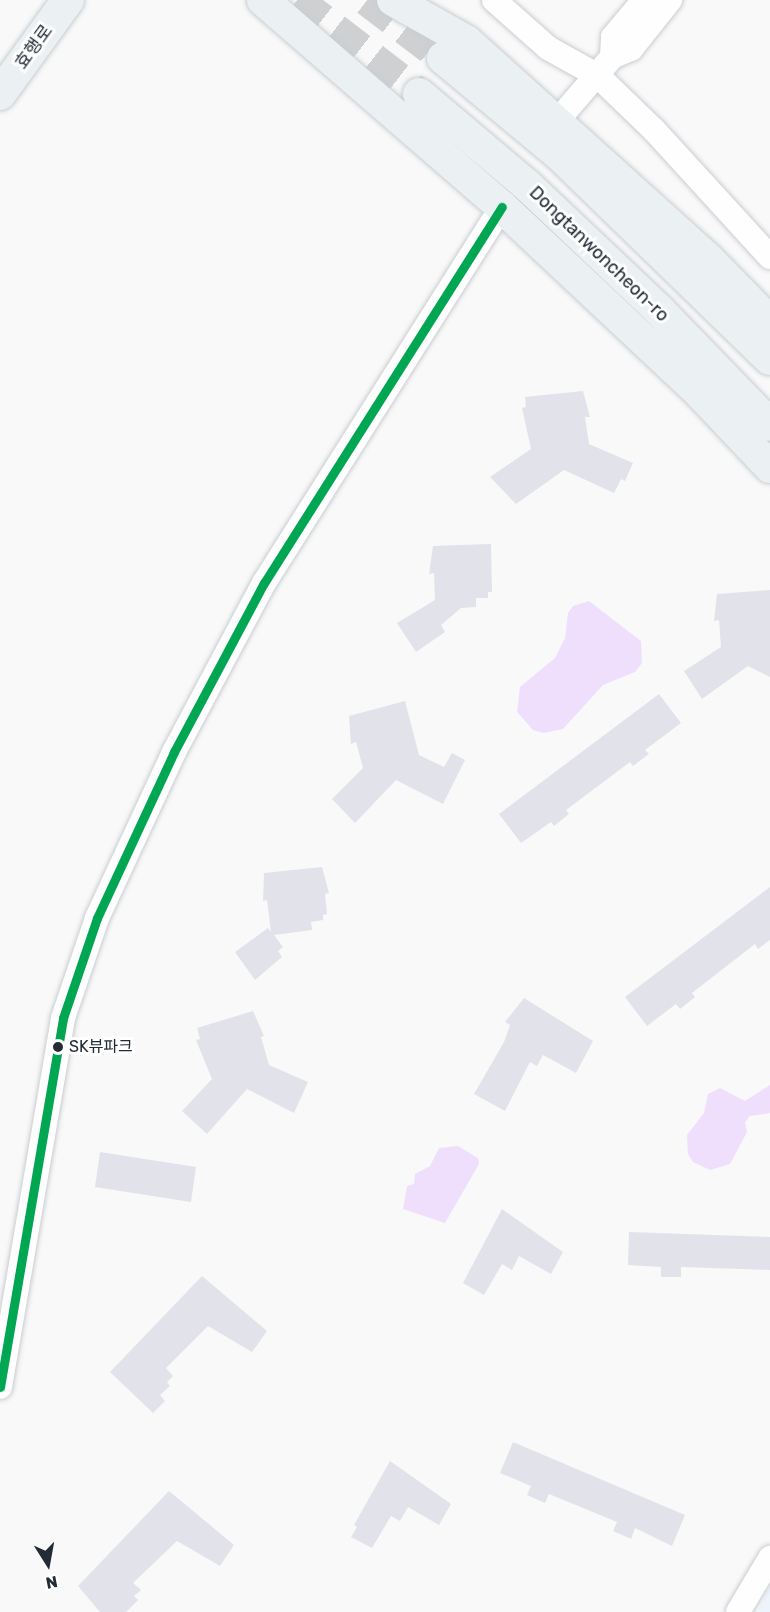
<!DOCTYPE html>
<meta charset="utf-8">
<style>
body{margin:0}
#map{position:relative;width:770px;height:1612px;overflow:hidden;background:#f9f9f9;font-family:Rubik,"Noto Sans KR",sans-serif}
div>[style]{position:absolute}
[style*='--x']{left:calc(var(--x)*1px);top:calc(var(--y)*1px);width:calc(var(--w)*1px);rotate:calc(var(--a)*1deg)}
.built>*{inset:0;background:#edf4fc}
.green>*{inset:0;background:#f0dffc}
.building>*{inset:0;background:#e2e3ea}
.major-tunnel>*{height:32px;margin-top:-16px;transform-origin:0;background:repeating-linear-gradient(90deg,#ced0d2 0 32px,transparent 0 48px)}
.roads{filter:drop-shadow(0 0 2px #c9cdd2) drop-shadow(0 0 2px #c9cdd2)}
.minor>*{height:24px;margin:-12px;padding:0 12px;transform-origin:12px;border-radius:12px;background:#fefefe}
.major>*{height:32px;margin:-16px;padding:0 16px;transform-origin:16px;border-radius:16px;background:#ebf1f3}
.bus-1>*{height:9px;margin:-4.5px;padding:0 4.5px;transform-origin:4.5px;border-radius:4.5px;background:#00a651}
.dots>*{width:16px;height:16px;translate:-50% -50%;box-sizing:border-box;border:3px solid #fff;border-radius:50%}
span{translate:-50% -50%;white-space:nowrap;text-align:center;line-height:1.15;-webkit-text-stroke:6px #fff;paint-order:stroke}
.bus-label{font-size:16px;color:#222b36}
.left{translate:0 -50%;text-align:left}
.street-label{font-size:18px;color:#222b36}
.north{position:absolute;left:18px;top:1534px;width:60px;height:60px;-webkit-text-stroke:4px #fff;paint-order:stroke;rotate:169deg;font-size:16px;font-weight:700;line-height:24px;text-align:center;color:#222b36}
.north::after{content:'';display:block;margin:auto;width:21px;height:27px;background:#222b36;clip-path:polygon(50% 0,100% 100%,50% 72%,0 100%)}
</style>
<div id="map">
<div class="built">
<i style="clip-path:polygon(770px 1586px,770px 1612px,758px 1612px)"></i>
</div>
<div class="green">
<i style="clip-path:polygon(589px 601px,641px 641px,642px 663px,635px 672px,603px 685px,563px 729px,544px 733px,533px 730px,517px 712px,520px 687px,555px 658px,565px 638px,568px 613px,573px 606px)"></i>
<i style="clip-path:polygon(770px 1085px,770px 1113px,750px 1116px,745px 1122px,747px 1132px,730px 1164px,710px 1170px,693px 1162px,688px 1154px,687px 1135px,704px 1113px,708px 1094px,720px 1088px,745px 1101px)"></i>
<i style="clip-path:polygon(458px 1146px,478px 1158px,479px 1164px,445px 1223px,403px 1209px,407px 1186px,414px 1184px,415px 1174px,430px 1166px,439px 1148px)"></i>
</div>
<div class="building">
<i style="clip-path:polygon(583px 391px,590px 417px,585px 417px,589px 444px,633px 463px,625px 481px,621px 479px,614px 493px,564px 470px,516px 504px,490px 477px,531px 449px,522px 408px,526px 407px,525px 397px)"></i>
<i style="clip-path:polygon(491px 544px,492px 592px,488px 592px,488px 598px,476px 598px,476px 607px,461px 608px,441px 625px,445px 632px,416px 652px,397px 623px,435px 600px,434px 573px,429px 574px,433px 546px)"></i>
<i style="clip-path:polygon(770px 590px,770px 677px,748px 666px,702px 699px,684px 671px,721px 647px,719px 620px,714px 621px,717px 594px)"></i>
<i style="clip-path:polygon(659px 694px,681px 723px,645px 750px,649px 754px,633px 766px,630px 762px,566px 810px,569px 814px,554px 826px,551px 822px,521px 843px,499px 814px)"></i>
<i style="clip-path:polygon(405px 701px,419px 755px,444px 767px,452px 753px,465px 760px,443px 804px,396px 780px,355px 823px,332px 799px,363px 768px,356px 742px,351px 744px,349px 716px)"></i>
<i style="clip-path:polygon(322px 867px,329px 893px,325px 894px,327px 914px,323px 915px,323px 920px,311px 922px,312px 930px,274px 935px,283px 947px,278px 951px,282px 957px,255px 980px,235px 952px,268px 928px,271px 932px,267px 900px,263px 901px,264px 873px)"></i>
<i style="clip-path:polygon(770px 887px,770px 940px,758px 949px,755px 944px,692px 993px,695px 997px,680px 1009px,676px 1004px,647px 1026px,625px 997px)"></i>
<i style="clip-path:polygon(524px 998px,593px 1041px,576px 1073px,543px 1055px,537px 1066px,530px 1062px,505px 1111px,474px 1094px,504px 1042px,510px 1025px,505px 1022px)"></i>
<i style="clip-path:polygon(253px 1011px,264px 1036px,261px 1037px,269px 1065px,308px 1082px,294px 1113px,247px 1089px,207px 1134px,182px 1111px,212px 1079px,196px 1040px,200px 1039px,197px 1028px)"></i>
<i style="clip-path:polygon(100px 1152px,196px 1167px,191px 1202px,95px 1187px)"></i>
<i style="clip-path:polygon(502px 1209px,563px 1252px,551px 1274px,519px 1256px,512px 1270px,502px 1264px,484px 1295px,463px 1283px)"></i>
<i style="clip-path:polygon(629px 1232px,770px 1237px,770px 1270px,681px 1267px,681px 1277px,661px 1277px,661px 1267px,628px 1265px)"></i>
<i style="clip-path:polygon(202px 1276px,267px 1331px,252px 1352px,208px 1326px,166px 1368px,173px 1376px,167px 1382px,170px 1386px,160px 1395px,165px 1401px,153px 1413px,110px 1372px)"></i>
<i style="clip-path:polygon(513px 1442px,685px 1515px,672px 1546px,635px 1528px,631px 1539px,613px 1531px,617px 1522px,549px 1494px,545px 1503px,527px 1495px,531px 1486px,500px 1473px)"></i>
<i style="clip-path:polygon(390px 1461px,451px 1504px,439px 1525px,408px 1507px,400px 1521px,391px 1516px,372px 1548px,351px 1537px,357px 1527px,354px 1525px)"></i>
<i style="clip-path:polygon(169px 1491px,234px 1545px,220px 1566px,177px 1541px,133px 1583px,141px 1590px,134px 1596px,138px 1600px,126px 1612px,100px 1612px,78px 1586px)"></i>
</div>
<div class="major-tunnel">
<i style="--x:297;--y:0;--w:154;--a:37.6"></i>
<i style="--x:367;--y:0;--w:96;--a:37.3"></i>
</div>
<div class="roads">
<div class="minor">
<i style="--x:494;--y:0;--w:72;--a:41.6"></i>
<i style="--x:548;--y:48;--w:57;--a:29.2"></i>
<i style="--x:598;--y:76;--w:78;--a:44"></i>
<i style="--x:654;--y:130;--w:172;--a:47.6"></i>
<i style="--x:612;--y:57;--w:20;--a:-87"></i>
<i style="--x:613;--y:37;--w:48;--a:-50"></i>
<i style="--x:557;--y:121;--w:84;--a:-49.3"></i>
<i style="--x:612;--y:57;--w:21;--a:-23"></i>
<i style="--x:631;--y:49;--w:63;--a:-51.5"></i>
<i style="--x:0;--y:1387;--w:374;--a:-80.3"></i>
<i style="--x:63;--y:1018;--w:106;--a:-71.2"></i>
<i style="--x:97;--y:918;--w:183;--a:-65.1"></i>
<i style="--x:174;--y:752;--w:191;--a:-62"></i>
<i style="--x:264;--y:583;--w:445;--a:-57.7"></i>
<i style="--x:738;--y:1612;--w:63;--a:-59.3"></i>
</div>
<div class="major">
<i style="--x:263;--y:0;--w:316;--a:40.9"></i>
<i style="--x:502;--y:207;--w:272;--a:43.2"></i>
<i style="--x:700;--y:393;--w:102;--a:46.6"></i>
<i style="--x:393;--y:0;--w:84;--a:29.3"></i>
<i style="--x:466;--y:41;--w:326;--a:42"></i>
<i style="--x:708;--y:259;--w:88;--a:45.5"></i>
<i style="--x:443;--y:58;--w:153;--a:39.7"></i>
<i style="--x:561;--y:156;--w:291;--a:44.2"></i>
<i style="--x:0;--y:94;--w:116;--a:-54.1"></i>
<i style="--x:419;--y:94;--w:143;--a:40.2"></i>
<i style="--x:528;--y:186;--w:182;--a:43.4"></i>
<i style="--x:660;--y:311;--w:158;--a:46"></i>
</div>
</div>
<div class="bus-1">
<i style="--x:0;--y:1387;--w:374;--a:-80.3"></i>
<i style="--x:63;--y:1018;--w:106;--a:-71.2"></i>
<i style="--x:97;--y:918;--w:183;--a:-65.1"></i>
<i style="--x:174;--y:752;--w:191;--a:-62"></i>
<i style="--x:264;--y:583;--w:445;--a:-57.7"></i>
</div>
<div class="dots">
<i style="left:58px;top:1047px;background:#222b36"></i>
</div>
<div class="bus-label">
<span class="left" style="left:69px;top:1047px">SK뷰파크</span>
</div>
<div class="street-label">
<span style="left:34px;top:47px;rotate:-54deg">효행로</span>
<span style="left:599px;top:254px;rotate:44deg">Dongtanwoncheon-ro</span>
</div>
<div class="north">N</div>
</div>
